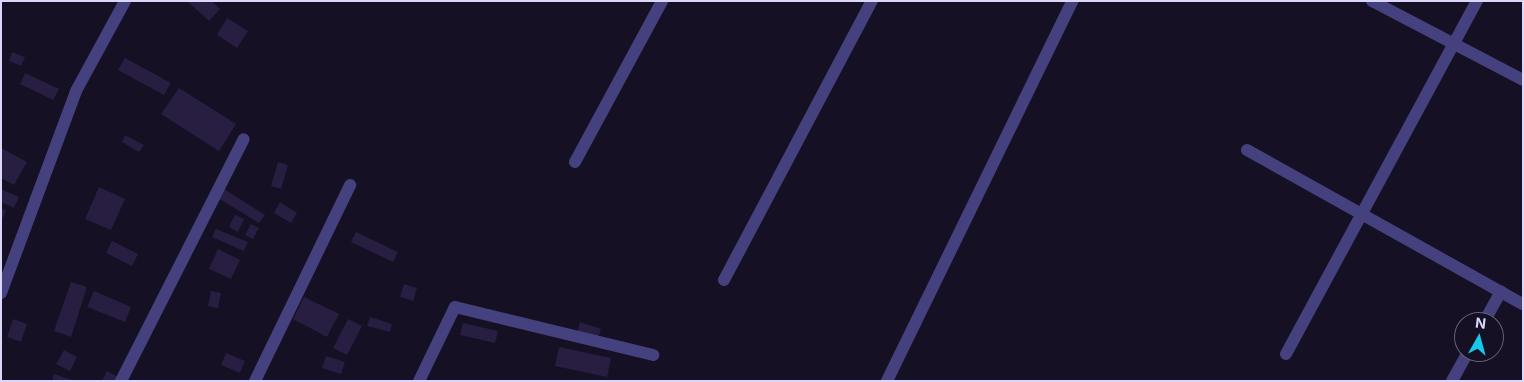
<!DOCTYPE html>
<style>
body{margin:0}
#map{position:relative;width:1524px;height:382px;overflow:hidden;background:#151023;font-family:Inter,sans-serif}
div>[style]{position:absolute}
[style*='--x']{left:calc(var(--x)*1px);top:calc(var(--y)*1px);width:calc(var(--w)*1px);rotate:calc(var(--a)*1deg)}
.building>*{inset:0;background:#271e42}
.street>*{height:12px;margin:-6px;padding:0 6px;transform-origin:6px;border-radius:6px;background:#45407e}
span{translate:-50% -50%;white-space:nowrap;text-align:center;line-height:1.15;-webkit-text-stroke:4px #151023;paint-order:stroke}
.frame{position:absolute;inset:0;border:2px solid #dcd6fb;pointer-events:none}
.north{position:absolute;left:1454px;top:312px;width:50px;height:50px;box-sizing:border-box;background:#151023;border:1px solid #655f79;border-radius:50%;rotate:7deg;font-size:14px;font-weight:700;line-height:20px;text-align:center;color:#dcd6fb}
.north::after{content:'';display:block;margin:auto;width:18px;height:22px;background:#16c9e8;clip-path:polygon(50% 0,100% 100%,50% 72%,0 100%)}
</style>
<div id="map">
<div class="building">
<i style="clip-path:polygon(187px 1px,212px 1px,220px 9px,209px 21px)"></i>
<i style="clip-path:polygon(227px 18px,248px 31px,237px 48px,217px 35px)"></i>
<i style="clip-path:polygon(12px 52px,25px 57px,21px 66px,9px 61px)"></i>
<i style="clip-path:polygon(125px 58px,171px 83px,164px 95px,118px 70px)"></i>
<i style="clip-path:polygon(25px 73px,59px 89px,53px 100px,20px 84px)"></i>
<i style="clip-path:polygon(179px 88px,236px 124px,219px 151px,161px 114px)"></i>
<i style="clip-path:polygon(125px 135px,144px 145px,139px 152px,122px 142px)"></i>
<i style="clip-path:polygon(1px 148px,27px 162px,14px 185px,1px 178px)"></i>
<i style="clip-path:polygon(278px 162px,288px 165px,281px 189px,271px 186px)"></i>
<i style="clip-path:polygon(99px 187px,125px 199px,111px 230px,85px 219px)"></i>
<i style="clip-path:polygon(1px 189px,19px 197px,14px 208px,1px 202px)"></i>
<i style="clip-path:polygon(224px 189px,265px 215px,259px 223px,218px 198px)"></i>
<i style="clip-path:polygon(280px 202px,297px 213px,291px 223px,274px 213px)"></i>
<i style="clip-path:polygon(1px 208px,6px 211px,1px 222px)"></i>
<i style="clip-path:polygon(235px 215px,244px 219px,238px 232px,229px 227px)"></i>
<i style="clip-path:polygon(251px 224px,259px 228px,253px 239px,245px 235px)"></i>
<i style="clip-path:polygon(216px 229px,248px 242px,244px 251px,212px 237px)"></i>
<i style="clip-path:polygon(356px 232px,398px 252px,393px 262px,351px 242px)"></i>
<i style="clip-path:polygon(112px 241px,138px 254px,132px 266px,106px 253px)"></i>
<i style="clip-path:polygon(218px 249px,240px 260px,231px 279px,209px 269px)"></i>
<i style="clip-path:polygon(71px 282px,87px 287px,71px 337px,54px 331px)"></i>
<i style="clip-path:polygon(404px 284px,417px 288px,413px 301px,400px 297px)"></i>
<i style="clip-path:polygon(94px 291px,131px 307px,125px 322px,87px 307px)"></i>
<i style="clip-path:polygon(211px 291px,221px 293px,218px 308px,208px 306px)"></i>
<i style="clip-path:polygon(304px 297px,339px 314px,327px 337px,293px 319px)"></i>
<i style="clip-path:polygon(370px 317px,392px 324px,390px 332px,367px 326px)"></i>
<i style="clip-path:polygon(13px 319px,27px 324px,21px 342px,7px 337px)"></i>
<i style="clip-path:polygon(348px 319px,362px 326px,347px 355px,333px 348px)"></i>
<i style="clip-path:polygon(580px 322px,601px 329px,598px 339px,577px 332px)"></i>
<i style="clip-path:polygon(463px 323px,498px 331px,495px 343px,460px 335px)"></i>
<i style="clip-path:polygon(559px 347px,611px 358px,607px 377px,555px 366px)"></i>
<i style="clip-path:polygon(64px 350px,77px 357px,70px 371px,56px 364px)"></i>
<i style="clip-path:polygon(226px 353px,245px 361px,240px 373px,221px 365px)"></i>
<i style="clip-path:polygon(326px 356px,345px 362px,341px 374px,322px 368px)"></i>
<i style="clip-path:polygon(107px 371px,118px 377px,116px 381px,102px 381px)"></i>
<i style="clip-path:polygon(54px 374px,72px 380px,72px 381px,52px 381px)"></i>
</div>
<div class="street">
<i style="--x:1372;--y:1;--w:170;--a:27.6"></i>
<i style="--x:1247;--y:150;--w:316;--a:29.2"></i>
<i style="--x:575;--y:162;--w:183;--a:-61.6"></i>
<i style="--x:724;--y:280;--w:316;--a:-62.1"></i>
<i style="--x:1;--y:293;--w:215;--a:-69.6"></i>
<i style="--x:76;--y:91;--w:102;--a:-61.4"></i>
<i style="--x:1484;--y:322;--w:35;--a:-61"></i>
<i style="--x:1286;--y:354;--w:401;--a:-61.6"></i>
<i style="--x:121;--y:381;--w:271;--a:-63.1"></i>
<i style="--x:255;--y:381;--w:218;--a:-64.1"></i>
<i style="--x:419;--y:381;--w:82;--a:-64.1"></i>
<i style="--x:455;--y:307;--w:204;--a:13.6"></i>
<i style="--x:887;--y:381;--w:423;--a:-64"></i>
<i style="--x:1452;--y:381;--w:33;--a:-61"></i>
</div>
<div class="frame"></div>
<div class="north">N</div>
</div>
